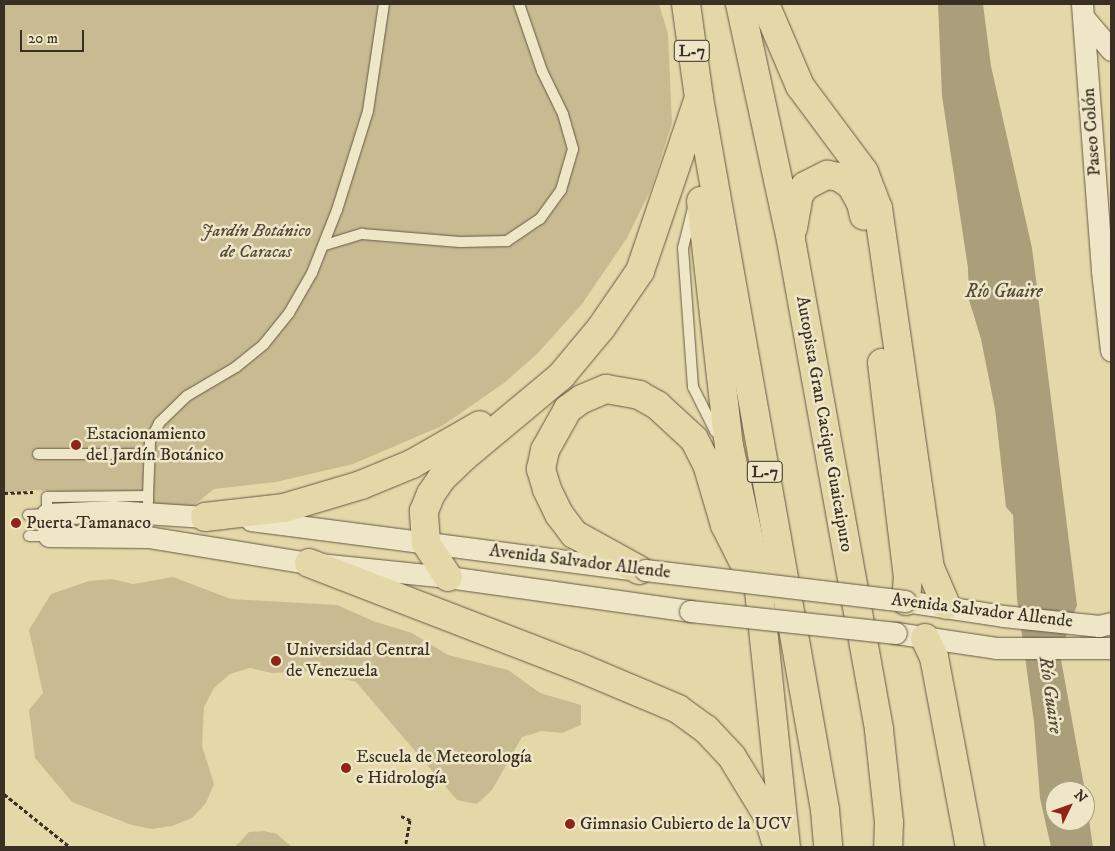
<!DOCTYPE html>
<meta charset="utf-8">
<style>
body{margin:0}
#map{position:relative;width:1115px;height:851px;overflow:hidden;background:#e5d8a8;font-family:"IM FELL DW Pica",serif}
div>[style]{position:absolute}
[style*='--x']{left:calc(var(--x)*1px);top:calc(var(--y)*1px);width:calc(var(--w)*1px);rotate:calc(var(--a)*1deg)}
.green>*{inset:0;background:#c8bb92}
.water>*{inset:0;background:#ab9f7b}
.path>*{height:3px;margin-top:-1.5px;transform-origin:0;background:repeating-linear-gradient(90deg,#3a2f24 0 4px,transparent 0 6.5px)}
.roads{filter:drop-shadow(0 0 1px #655945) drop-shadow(0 0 1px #655945)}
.service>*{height:10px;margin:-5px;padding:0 5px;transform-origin:5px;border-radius:5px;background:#eee6c6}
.minor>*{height:21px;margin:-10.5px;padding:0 10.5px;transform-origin:10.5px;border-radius:10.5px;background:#eee6c6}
.motorway>*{height:28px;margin:-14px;padding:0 14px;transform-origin:14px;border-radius:14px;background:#e5d8a8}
.bridges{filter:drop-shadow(0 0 1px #655945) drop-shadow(0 0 1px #655945)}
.minor-bridge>*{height:21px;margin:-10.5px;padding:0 10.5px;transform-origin:10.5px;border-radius:10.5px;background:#eee6c6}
.dots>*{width:14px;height:14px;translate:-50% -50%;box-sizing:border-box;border:2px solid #eee6c6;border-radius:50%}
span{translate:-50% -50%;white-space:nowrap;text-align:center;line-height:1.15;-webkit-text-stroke:5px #eee6c6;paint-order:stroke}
.shield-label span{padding:1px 4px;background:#eee6c6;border:1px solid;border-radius:4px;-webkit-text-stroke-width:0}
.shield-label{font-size:16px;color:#3a2f24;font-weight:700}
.street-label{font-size:18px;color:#3a2f24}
.park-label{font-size:18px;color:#564b3a;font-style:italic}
.poi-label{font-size:18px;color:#3a2f24}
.left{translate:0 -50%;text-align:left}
.water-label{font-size:19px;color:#564b3a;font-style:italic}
.frame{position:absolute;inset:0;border:5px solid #3a2f24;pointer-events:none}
.north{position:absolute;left:1045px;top:781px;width:50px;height:50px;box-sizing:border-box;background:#eee6c6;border:1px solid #a69d85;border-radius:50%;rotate:48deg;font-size:14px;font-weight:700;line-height:20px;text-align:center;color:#3a2f24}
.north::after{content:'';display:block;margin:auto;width:18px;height:22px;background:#8f2418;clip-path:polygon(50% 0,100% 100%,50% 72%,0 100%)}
.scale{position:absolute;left:20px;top:30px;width:64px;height:22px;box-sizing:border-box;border:2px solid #3a2f24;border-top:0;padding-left:6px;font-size:15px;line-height:18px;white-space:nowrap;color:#3a2f24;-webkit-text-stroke:4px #eee6c6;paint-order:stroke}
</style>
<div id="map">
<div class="green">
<i style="clip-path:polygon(4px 4px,659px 4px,668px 34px,672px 123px,651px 189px,627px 238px,582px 304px,537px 354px,504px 383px,442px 426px,353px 464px,276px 482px,214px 489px,189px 509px,66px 492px,35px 490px,4px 493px)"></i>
<i style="clip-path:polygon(173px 577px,231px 599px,337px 605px,373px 621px,412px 633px,448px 655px,508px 670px,540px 693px,581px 705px,581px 725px,562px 733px,542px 731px,522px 737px,492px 790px,477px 804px,457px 800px,356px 682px,314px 671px,272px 673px,250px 668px,230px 674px,214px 688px,204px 707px,202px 746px,214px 784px,206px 803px,192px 818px,172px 826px,152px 829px,132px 825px,72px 802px,35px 758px,29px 710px,43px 693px,29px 630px,51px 594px,89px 581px,112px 579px,133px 584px)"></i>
<i style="clip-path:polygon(264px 831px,277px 834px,292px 847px,235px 847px,249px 832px)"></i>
</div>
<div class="water">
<i style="clip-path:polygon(938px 4px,983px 4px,991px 66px,1032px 248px,1077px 605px,1060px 654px,1085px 791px,1055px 791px,1055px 821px,1085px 821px,1085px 793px,1093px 847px,1051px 847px,1040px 798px,1034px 722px,1017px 599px,1013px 515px,1006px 507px,995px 409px,981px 339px,969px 300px,968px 268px,942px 96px)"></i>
</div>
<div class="path">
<i style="--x:4;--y:493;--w:29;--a:-2"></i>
<i style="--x:4;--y:794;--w:85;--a:38.8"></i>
<i style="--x:401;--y:816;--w:10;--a:24"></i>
<i style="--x:410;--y:820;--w:27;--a:100"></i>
</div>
<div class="roads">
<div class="service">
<i style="--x:693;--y:208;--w:41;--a:104"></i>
<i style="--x:683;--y:248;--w:139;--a:85.9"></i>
<i style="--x:693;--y:387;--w:49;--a:63.4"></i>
<i style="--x:715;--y:431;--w:10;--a:45"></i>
<i style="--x:325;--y:245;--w:39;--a:-17"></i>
<i style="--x:362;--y:234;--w:98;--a:4.7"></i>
<i style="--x:460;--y:242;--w:47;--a:-1.2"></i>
<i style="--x:507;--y:241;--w:40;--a:-34"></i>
<i style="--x:540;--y:219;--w:36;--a:-54"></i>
<i style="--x:561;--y:190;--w:43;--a:-73.7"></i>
<i style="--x:573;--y:149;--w:36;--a:-106"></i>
<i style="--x:563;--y:114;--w:48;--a:-116"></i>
<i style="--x:542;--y:71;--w:71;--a:-108.9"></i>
<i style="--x:38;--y:454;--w:111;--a:0"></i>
<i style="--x:148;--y:496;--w:55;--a:-87.9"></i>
<i style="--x:150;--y:441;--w:20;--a:-63"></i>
<i style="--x:159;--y:423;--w:39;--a:-44"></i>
<i style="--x:187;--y:396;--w:57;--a:-30.6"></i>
<i style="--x:236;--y:367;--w:36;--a:-39"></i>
<i style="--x:264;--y:344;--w:40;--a:-51"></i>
<i style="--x:289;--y:313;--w:46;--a:-60.1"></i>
<i style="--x:312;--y:273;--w:68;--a:-68.4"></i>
<i style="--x:337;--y:210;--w:104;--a:-72.6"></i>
<i style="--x:368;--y:111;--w:108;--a:-81.5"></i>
<i style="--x:28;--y:515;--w:19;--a:-3"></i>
<i style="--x:47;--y:514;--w:17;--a:-90"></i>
<i style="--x:47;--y:497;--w:101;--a:-0.6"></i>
<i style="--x:148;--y:496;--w:6;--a:90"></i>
<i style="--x:29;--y:536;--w:20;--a:0"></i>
</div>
<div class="minor">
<i style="--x:1082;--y:4;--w:268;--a:85.7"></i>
<i style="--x:1102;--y:271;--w:80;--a:83.5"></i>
<i style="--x:1084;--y:18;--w:42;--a:49.8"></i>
<i style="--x:221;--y:518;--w:108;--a:-176.3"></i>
<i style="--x:113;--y:511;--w:66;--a:177.4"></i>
<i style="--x:47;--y:514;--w:22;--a:85"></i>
<i style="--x:49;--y:536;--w:99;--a:0.6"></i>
<i style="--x:148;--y:537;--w:163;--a:9.2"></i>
<i style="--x:309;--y:563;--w:140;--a:5.8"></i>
<i style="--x:448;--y:577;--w:244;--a:8"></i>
<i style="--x:251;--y:520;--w:382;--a:7.4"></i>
<i style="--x:905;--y:601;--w:99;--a:8.7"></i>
<i style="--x:1003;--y:616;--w:97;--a:5.9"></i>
<i style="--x:1099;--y:626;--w:12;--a:-14"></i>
<i style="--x:896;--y:633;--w:101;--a:8.5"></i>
<i style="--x:996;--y:648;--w:115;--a:0"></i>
</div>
<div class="motorway">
<i style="--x:686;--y:4;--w:95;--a:82.1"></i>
<i style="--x:699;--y:98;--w:723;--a:79.96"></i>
<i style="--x:825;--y:810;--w:37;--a:85"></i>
<i style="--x:740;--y:4;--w:241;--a:77.8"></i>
<i style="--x:791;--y:240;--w:498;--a:79.8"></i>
<i style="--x:879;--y:730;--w:93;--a:83.8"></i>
<i style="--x:889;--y:822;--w:25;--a:92"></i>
<i style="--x:765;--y:4;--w:89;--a:66.9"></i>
<i style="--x:800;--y:86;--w:107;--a:53.3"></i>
<i style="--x:864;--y:172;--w:39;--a:69"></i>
<i style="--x:878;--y:208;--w:364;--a:81.8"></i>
<i style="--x:930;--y:568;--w:40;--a:66.6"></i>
<i style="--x:701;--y:201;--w:247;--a:83.5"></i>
<i style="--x:729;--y:446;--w:138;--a:77.9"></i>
<i style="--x:758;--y:581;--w:267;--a:84"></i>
<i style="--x:793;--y:228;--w:34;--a:-80"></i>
<i style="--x:799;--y:195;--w:11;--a:-56"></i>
<i style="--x:805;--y:186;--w:25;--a:-27"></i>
<i style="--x:827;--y:175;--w:12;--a:9"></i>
<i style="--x:839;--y:177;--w:14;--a:34"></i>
<i style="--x:851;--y:185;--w:21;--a:61"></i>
<i style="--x:861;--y:203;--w:13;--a:77"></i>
<i style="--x:882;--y:363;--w:216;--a:83.1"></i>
<i style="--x:908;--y:577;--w:24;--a:95"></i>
<i style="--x:205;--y:517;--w:80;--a:-6.5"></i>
<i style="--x:284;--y:508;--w:80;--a:-16.6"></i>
<i style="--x:361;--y:485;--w:55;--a:-22.4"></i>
<i style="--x:412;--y:464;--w:78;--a:-29.8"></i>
<i style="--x:309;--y:563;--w:284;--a:21.1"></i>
<i style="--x:574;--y:665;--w:113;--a:22.9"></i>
<i style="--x:678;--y:709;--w:34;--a:36"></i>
<i style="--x:706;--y:729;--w:38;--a:47"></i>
<i style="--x:732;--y:757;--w:69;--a:58.6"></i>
<i style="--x:768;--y:816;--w:24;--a:73"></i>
<i style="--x:639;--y:570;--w:74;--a:-151"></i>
<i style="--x:574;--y:534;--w:25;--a:-127"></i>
<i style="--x:559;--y:514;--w:28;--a:-116"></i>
<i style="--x:547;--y:489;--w:21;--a:-107"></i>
<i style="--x:541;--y:469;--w:19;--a:-78"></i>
<i style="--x:545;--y:450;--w:47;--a:-60.7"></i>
<i style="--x:568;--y:409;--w:17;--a:-36"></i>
<i style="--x:582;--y:399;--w:26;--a:-23"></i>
<i style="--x:606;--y:389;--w:34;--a:10"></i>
<i style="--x:639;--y:395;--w:21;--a:29"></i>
<i style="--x:657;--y:405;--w:50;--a:42.6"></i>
<i style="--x:694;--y:439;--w:28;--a:63"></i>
<i style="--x:707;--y:464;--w:64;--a:73.6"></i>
<i style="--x:725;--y:525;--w:42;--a:63.4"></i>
<i style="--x:448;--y:577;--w:40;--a:-122.9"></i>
<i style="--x:426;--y:543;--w:32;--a:-94"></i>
<i style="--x:424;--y:511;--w:18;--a:-68"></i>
<i style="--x:431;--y:494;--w:18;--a:-56"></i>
<i style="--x:441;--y:479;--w:33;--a:-44"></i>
<i style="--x:465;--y:456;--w:125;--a:-39.8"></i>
<i style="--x:561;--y:376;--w:62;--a:-50.2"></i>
<i style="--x:601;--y:328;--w:69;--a:-55.6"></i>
<i style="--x:640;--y:271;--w:180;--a:-71.2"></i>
<i style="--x:925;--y:638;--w:21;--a:65"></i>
<i style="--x:934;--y:657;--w:193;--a:79.3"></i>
</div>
</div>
<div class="bridges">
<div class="minor-bridge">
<i style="--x:645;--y:570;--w:262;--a:6.8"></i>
<i style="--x:690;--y:611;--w:207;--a:6.1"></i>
</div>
</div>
<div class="dots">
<i style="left:76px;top:445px;background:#8f2418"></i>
<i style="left:16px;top:523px;background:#8f2418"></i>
<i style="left:276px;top:661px;background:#8f2418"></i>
<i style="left:346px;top:768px;background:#8f2418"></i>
<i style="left:570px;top:824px;background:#8f2418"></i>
</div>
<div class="shield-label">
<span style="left:692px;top:51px">L-7</span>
<span style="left:765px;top:472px">L-7</span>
</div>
<div class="street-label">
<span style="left:1092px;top:132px;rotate:-94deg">Paseo Colón</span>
<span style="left:824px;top:424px;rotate:80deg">Autopista Gran Cacique Guaicaipuro</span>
<span style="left:580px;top:562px;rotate:7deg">Avenida Salvador Allende</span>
<span style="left:982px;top:611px;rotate:7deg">Avenida Salvador Allende</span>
</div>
<div class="park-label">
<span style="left:256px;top:242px">Jardín Botánico<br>de Caracas</span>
</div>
<div class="poi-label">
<span class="left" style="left:86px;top:445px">Estacionamiento<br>del Jardín Botánico</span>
<span class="left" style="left:26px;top:523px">Puerta Tamanaco</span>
<span class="left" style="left:286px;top:661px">Universidad Central<br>de Venezuela</span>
<span class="left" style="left:356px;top:768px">Escuela de Meteorología<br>e Hidrología</span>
<span class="left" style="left:580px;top:824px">Gimnasio Cubierto de la UCV</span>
</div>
<div class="water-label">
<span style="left:1004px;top:292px">Río Guaire</span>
<span style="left:1050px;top:695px;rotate:82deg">Río Guaire</span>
</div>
<div class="frame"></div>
<div class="north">N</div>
<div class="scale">20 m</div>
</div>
